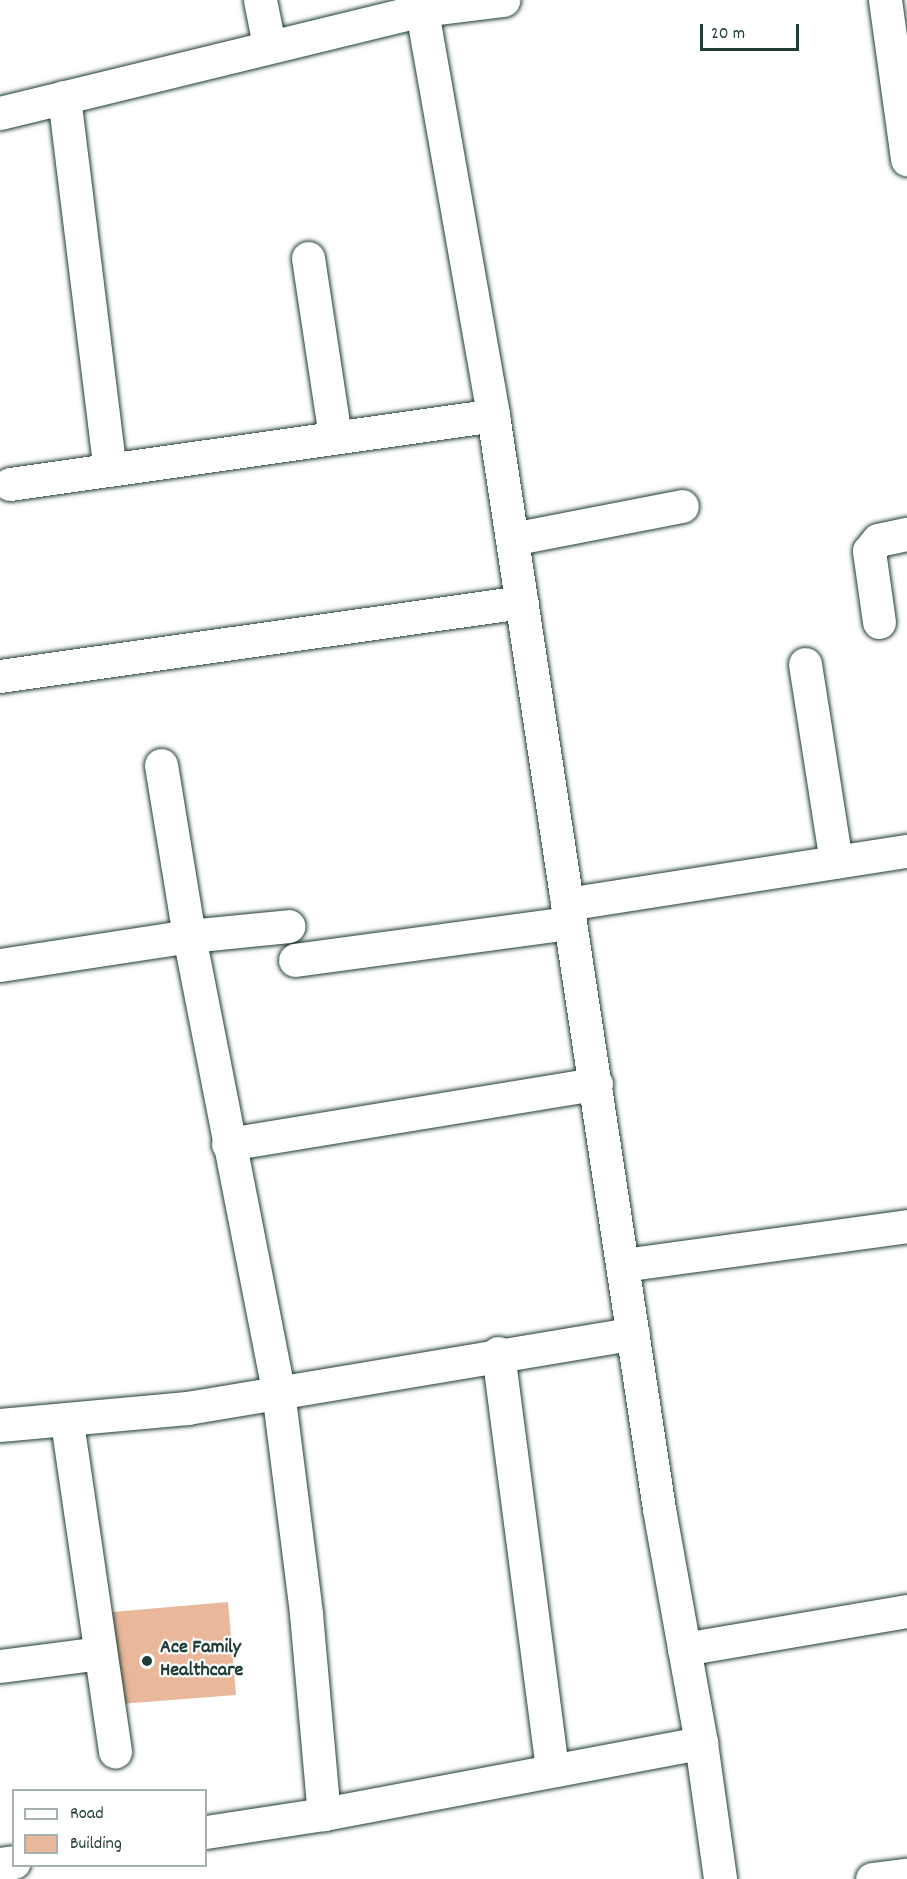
<!DOCTYPE html>
<style>
body{margin:0}
#map{position:relative;width:907px;height:1879px;overflow:hidden;background:#fff;font-family:Dekko,sans-serif}
div>[style]{position:absolute}
[style*='--x']{left:calc(var(--x)*1px);top:calc(var(--y)*1px);width:calc(var(--w)*1px);rotate:calc(var(--a)*1deg)}
.building>*{inset:0;background:#e9b79a}
.roads{filter:drop-shadow(0 0 2px #1f3d34) drop-shadow(0 0 2px #1f3d34)}
.minor>*{height:33px;margin:-16.5px;padding:0 16.5px;transform-origin:16.5px;border-radius:16.5px;background:#fff}
.dots>*{width:16px;height:16px;translate:-50% -50%;box-sizing:border-box;border:3px solid #fff;border-radius:50%}
span{translate:-50% -50%;white-space:nowrap;text-align:center;line-height:1.15;-webkit-text-stroke:4.5px #fff;paint-order:stroke}
.poi-label{font-size:20px;color:#1f3d34;font-weight:700}
.left{translate:0 -50%;text-align:left}
.legend{position:absolute;left:12px;top:1789px;width:195px;height:78px;box-sizing:border-box;background:#fff;border:2px solid #a5b1ae;margin:0;padding:8px 10px;list-style:none;font-size:18px;color:#1f3d34}
.legend li{display:flex;align-items:center;gap:12px;height:30px}
.legend b{width:30px;border:2px solid #a5b1ae}
.scale{position:absolute;left:700px;top:24px;width:99px;height:27px;box-sizing:border-box;border:3px solid #1f3d34;border-top:0;padding-left:8px;font-size:18px;line-height:21px;white-space:nowrap;color:#1f3d34;-webkit-text-stroke:4px #fff;paint-order:stroke}
</style>
<div id="map">
<div class="building">
<i style="clip-path:polygon(228px 1602px,236px 1695px,120px 1704px,112px 1612px)"></i>
</div>
<div class="roads">
<div class="minor">
<i style="--x:260;--y:0;--w:46;--a:78.7"></i>
<i style="--x:420;--y:0;--w:421;--a:80"></i>
<i style="--x:493;--y:415;--w:1107;--a:81.37"></i>
<i style="--x:659;--y:1509;--w:238;--a:79.8"></i>
<i style="--x:701;--y:1743;--w:137;--a:82"></i>
<i style="--x:885;--y:0;--w:161;--a:82.1"></i>
<i style="--x:64;--y:97;--w:375;--a:83"></i>
<i style="--x:0;--y:113;--w:433;--a:-13.7"></i>
<i style="--x:421;--y:10;--w:83;--a:-7"></i>
<i style="--x:308;--y:258;--w:181;--a:81.4"></i>
<i style="--x:10;--y:484;--w:488;--a:-8.1"></i>
<i style="--x:512;--y:539;--w:173;--a:-11"></i>
<i style="--x:879;--y:622;--w:72;--a:-98"></i>
<i style="--x:869;--y:551;--w:14;--a:-51"></i>
<i style="--x:878;--y:540;--w:30;--a:-12"></i>
<i style="--x:805;--y:664;--w:200;--a:81.1"></i>
<i style="--x:0;--y:676;--w:527;--a:-8.07"></i>
<i style="--x:161;--y:765;--w:173;--a:80.7"></i>
<i style="--x:189;--y:936;--w:464;--a:78.9"></i>
<i style="--x:278;--y:1391;--w:225;--a:82.8"></i>
<i style="--x:306;--y:1614;--w:201;--a:84.9"></i>
<i style="--x:567;--y:904;--w:344;--a:-8.9"></i>
<i style="--x:295;--y:960;--w:277;--a:-7.7"></i>
<i style="--x:0;--y:965;--w:191;--a:-8.7"></i>
<i style="--x:189;--y:936;--w:100;--a:-5.7"></i>
<i style="--x:228;--y:1144;--w:373;--a:-9.3"></i>
<i style="--x:623;--y:1265;--w:287;--a:-7.8"></i>
<i style="--x:498;--y:1353;--w:420;--a:82.6"></i>
<i style="--x:67;--y:1422;--w:333;--a:81.7"></i>
<i style="--x:0;--y:1425;--w:188;--a:-5.2"></i>
<i style="--x:187;--y:1408;--w:452;--a:-9.5"></i>
<i style="--x:684;--y:1649;--w:226;--a:-9.7"></i>
<i style="--x:0;--y:1666;--w:101;--a:-7.4"></i>
<i style="--x:206;--y:1832;--w:119;--a:-8.7"></i>
<i style="--x:324;--y:1814;--w:384;--a:-10.7"></i>
<i style="--x:0;--y:1864;--w:14;--a:-8"></i>
<i style="--x:872;--y:1879;--w:35;--a:-7"></i>
</div>
</div>
<div class="dots">
<i style="left:147px;top:1661px;background:#1f3d34"></i>
</div>
<div class="poi-label">
<span class="left" style="left:160px;top:1660px">Ace Family<br>Healthcare</span>
</div>
<ul class="legend">
<li><b style="height:8px;background:#fff"></b>Road</li>
<li><b style="height:16px;background:#e9b79a"></b>Building</li>
</ul>
<div class="scale">20 m</div>
</div>
